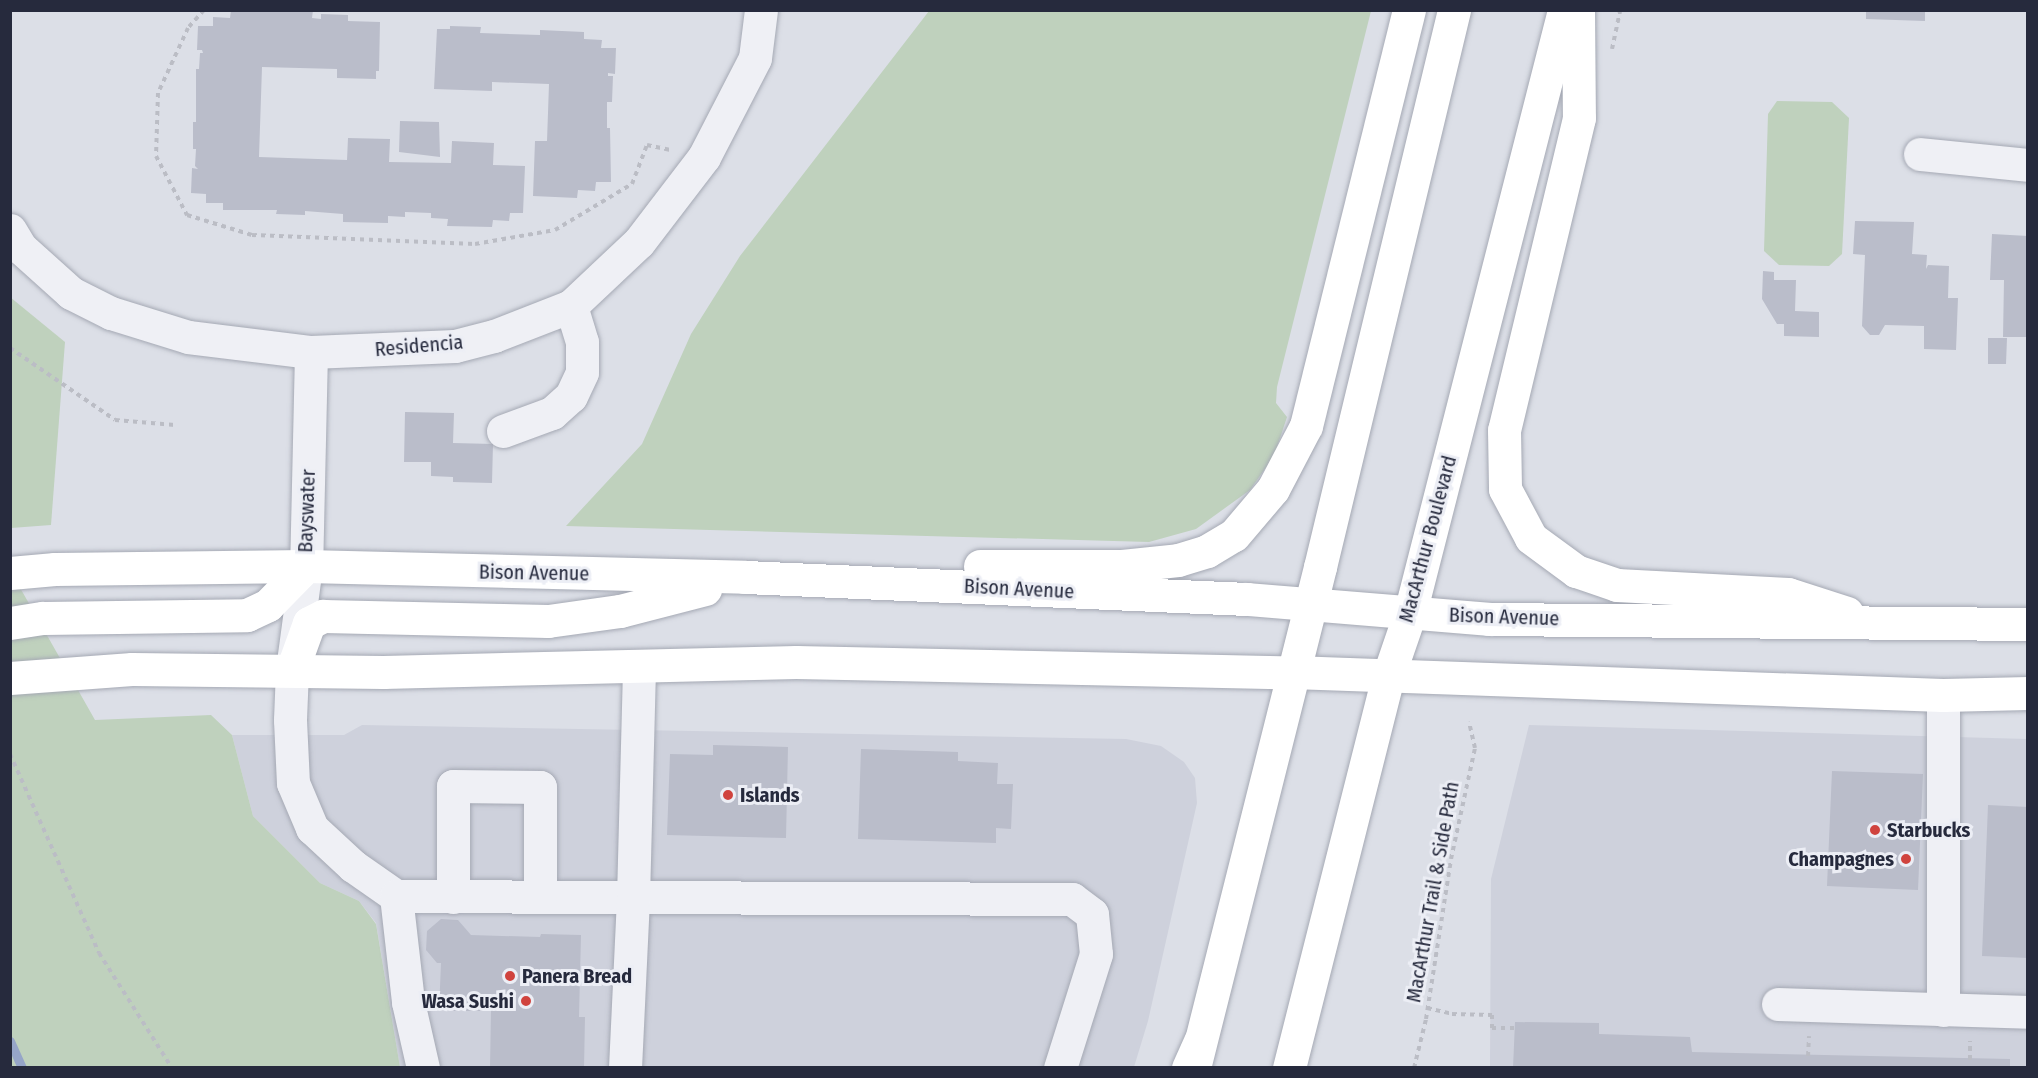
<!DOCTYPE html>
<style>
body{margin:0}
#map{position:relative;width:2038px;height:1078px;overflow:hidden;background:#dcdfe7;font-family:"Fira Sans Condensed",sans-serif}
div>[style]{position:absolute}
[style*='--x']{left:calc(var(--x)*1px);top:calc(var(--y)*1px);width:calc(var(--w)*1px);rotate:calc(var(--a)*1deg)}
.built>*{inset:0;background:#ced1dc}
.green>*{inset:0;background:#bfd1bd}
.stream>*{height:9px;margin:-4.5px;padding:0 4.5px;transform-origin:4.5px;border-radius:4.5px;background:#96a5c8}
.building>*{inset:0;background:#babdca}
.path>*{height:4px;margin-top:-2px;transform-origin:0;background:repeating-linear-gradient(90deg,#bbbdc5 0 4.5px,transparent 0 9px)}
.roads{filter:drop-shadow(0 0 2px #a5a9b4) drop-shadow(0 0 2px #a5a9b4)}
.minor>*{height:33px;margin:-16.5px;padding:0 16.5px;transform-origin:16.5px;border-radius:16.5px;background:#eff0f5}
.major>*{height:33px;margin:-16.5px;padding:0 16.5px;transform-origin:16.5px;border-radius:16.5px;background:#fff}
.highway>*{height:33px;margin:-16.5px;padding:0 16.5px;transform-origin:16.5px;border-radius:16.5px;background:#fff}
.dots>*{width:16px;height:16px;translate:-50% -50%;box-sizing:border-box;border:3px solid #eceef5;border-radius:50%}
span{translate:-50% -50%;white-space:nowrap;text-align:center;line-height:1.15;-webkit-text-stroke:6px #eceef5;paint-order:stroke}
.street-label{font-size:20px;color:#262a3d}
.poi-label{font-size:20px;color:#262a3d;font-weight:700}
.left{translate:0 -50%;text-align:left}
.right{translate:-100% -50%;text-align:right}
.frame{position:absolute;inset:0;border:12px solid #262a3d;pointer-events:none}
</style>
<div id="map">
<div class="built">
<i style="clip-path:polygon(362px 725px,1126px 739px,1161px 746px,1184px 762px,1195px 778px,1197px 803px,1148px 1021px,1134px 1067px,400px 1067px,376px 923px,359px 901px,320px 883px,253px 816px,232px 735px,344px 735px)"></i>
<i style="clip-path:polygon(1529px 725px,2027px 739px,2027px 1067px,1490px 1068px,1491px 879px)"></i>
</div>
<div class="green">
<i style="clip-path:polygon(929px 11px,1371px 11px,1277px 387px,1276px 403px,1287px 417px,1274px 456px,1250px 490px,1196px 529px,1149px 542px,566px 526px,642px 444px,691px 334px,740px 256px)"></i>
<i style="clip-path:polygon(1777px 101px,1832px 102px,1849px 118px,1842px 254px,1829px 266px,1779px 265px,1764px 251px,1768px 114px)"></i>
<i style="clip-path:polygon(10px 297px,65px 342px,51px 525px,11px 528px)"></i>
<i style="clip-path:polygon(10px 570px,95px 720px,211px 715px,232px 735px,253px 816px,320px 883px,359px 901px,376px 924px,400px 1067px,11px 1067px)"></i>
</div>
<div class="stream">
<i style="--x:10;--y:1041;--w:30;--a:66"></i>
</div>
<div class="building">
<i style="clip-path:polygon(231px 10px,313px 10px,312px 18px,321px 19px,321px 14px,348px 15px,348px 21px,380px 22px,379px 71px,376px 71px,376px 79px,337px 78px,337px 69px,262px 67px,259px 157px,347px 160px,348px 138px,390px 139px,389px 162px,451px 163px,452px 141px,494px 143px,493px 165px,525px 166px,523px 213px,510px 213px,509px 221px,493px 220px,492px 227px,447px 226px,448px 219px,431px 218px,431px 213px,405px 212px,405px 217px,388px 216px,388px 223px,343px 222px,343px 214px,305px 211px,305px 215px,276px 214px,277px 210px,223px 210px,223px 203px,206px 203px,206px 194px,191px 193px,192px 168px,198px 169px,195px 166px,196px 149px,193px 149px,193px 122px,196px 122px,196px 69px,199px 69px,200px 53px,203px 53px,202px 50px,197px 50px,198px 26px,213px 26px,213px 17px,230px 18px)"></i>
<i style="clip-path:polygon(1866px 10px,1925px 10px,1925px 21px,1866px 19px)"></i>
<i style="clip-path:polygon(450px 26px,481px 27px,480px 33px,540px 35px,540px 30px,584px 32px,584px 39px,602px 40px,601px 48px,616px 48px,615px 74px,608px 73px,608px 76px,613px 76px,612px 102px,607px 102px,607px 128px,610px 128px,611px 182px,596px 182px,595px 191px,578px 190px,577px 198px,533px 196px,535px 141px,547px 141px,549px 84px,492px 82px,492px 91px,434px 89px,437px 29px,450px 29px)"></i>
<i style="clip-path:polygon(400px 121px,439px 122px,440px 157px,399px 152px)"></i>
<i style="clip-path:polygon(1855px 221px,1914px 222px,1912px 254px,1927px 255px,1926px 269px,1928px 265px,1949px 266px,1948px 298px,1958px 298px,1956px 350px,1924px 349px,1924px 326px,1885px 325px,1879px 335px,1870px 335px,1862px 326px,1865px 255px,1853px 254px)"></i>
<i style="clip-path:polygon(1992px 234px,2028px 236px,2028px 337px,2003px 337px,2004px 280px,1990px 280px)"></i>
<i style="clip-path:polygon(1763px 271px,1774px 272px,1774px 280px,1796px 280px,1795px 311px,1819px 312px,1819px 337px,1784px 336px,1784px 324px,1777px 324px,1762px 299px)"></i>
<i style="clip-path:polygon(1988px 338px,2007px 338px,2006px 364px,1988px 364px)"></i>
<i style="clip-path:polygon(405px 412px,454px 413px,453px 443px,493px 444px,492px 483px,453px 482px,453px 477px,431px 476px,431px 462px,404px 462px)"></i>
<i style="clip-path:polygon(713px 745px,788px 747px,786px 838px,667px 835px,670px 754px,713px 755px)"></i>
<i style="clip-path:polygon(861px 749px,958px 752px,958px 761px,998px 763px,997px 784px,1013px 784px,1011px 829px,996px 828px,996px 843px,858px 839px)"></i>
<i style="clip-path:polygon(1832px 771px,1923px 774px,1918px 890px,1827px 886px)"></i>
<i style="clip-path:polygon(1988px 805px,2028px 807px,2028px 958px,1982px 956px)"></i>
<i style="clip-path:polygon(441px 919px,458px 920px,471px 935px,540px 937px,541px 934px,581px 935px,579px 1017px,585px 1017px,584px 1068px,490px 1068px,491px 1011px,439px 1011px,441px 963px,437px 963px,426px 950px,427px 931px)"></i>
<i style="clip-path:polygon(1515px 1022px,1599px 1023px,1599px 1034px,1690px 1037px,1692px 1052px,2010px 1059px,2010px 1068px,1513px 1068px)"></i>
</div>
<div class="path">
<i style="--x:204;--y:10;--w:24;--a:132"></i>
<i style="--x:188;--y:28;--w:72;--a:114.8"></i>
<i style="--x:158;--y:93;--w:63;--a:91.8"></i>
<i style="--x:156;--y:156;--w:67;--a:62.3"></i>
<i style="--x:187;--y:215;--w:68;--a:17.1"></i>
<i style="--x:252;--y:235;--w:223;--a:2.3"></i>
<i style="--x:475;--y:244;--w:81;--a:-9.9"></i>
<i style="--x:555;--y:230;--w:90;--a:-30.9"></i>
<i style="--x:632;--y:184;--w:42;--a:-69"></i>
<i style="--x:647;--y:145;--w:24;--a:12"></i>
<i style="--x:1612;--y:49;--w:40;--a:-78"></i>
<i style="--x:10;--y:348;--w:127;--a:34.4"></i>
<i style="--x:115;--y:420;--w:60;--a:4.8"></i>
<i style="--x:10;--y:754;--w:218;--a:65.9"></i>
<i style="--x:99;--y:953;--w:136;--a:57.6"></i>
<i style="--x:1427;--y:1008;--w:26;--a:13"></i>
<i style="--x:1452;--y:1014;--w:40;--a:1.4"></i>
<i style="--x:1492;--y:1015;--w:13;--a:90"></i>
<i style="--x:1492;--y:1028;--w:24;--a:0"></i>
<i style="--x:1808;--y:1056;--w:20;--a:-87"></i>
<i style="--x:1970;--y:1060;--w:19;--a:-90"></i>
<i style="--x:1414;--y:1068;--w:50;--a:-76.2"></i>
<i style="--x:1426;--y:1019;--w:162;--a:-81.1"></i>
<i style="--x:1451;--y:859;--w:114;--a:-77.8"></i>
<i style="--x:1475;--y:748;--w:27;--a:-103"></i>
</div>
<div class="roads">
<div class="minor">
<i style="--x:1920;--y:154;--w:109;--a:5.8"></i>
<i style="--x:10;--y:230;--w:21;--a:59"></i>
<i style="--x:21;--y:248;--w:67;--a:42"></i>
<i style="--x:71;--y:293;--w:45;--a:26.6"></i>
<i style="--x:111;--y:313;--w:81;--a:17.3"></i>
<i style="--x:188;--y:337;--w:124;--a:7"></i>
<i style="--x:311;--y:352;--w:144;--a:-2.4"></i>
<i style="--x:455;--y:346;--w:40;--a:-14.4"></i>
<i style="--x:494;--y:336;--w:83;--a:-21.3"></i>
<i style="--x:571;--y:306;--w:93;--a:-43.3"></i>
<i style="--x:639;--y:242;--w:107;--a:-52.6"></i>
<i style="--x:704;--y:157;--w:111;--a:-62.7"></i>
<i style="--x:755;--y:58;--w:48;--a:-82.9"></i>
<i style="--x:311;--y:352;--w:214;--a:91.3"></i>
<i style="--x:306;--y:566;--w:105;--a:97.7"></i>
<i style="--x:292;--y:670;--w:50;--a:92.3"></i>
<i style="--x:290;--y:720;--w:63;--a:87.3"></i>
<i style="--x:293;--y:783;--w:49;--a:67.1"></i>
<i style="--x:312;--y:828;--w:56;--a:42.8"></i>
<i style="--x:353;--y:866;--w:52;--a:34.9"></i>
<i style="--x:396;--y:896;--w:107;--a:83.5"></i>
<i style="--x:408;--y:1002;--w:68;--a:77.2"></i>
<i style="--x:503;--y:431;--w:52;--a:-20.2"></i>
<i style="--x:552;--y:413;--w:25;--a:-42"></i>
<i style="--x:571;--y:396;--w:26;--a:-65"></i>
<i style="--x:582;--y:372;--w:30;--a:-90"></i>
<i style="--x:582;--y:342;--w:38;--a:-107"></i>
<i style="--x:396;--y:896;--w:676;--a:0.25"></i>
<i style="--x:1072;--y:899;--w:25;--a:37"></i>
<i style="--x:1092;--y:914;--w:40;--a:84.3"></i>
<i style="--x:1096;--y:954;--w:120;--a:107.5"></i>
<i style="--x:453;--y:897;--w:111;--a:-90"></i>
<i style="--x:453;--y:786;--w:87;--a:0.7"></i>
<i style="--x:540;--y:787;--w:109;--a:90"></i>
<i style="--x:1778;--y:1004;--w:250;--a:1.8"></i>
<i style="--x:1943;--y:1010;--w:315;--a:-90"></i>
<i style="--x:625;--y:1068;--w:170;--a:-87.3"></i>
<i style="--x:633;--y:898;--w:230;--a:-88.5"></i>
</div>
<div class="major">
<i style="--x:1578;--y:10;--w:108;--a:89.5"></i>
<i style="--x:1579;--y:118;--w:321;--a:103.5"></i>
<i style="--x:1504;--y:430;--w:59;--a:89"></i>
<i style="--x:1505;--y:489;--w:55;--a:62"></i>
<i style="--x:1531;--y:538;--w:56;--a:36.3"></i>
<i style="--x:1576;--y:571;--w:43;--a:18.9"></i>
<i style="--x:1617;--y:585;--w:171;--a:3"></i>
<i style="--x:1788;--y:594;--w:62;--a:17.9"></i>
<i style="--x:980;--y:566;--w:142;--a:0"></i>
<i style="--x:1122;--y:566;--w:56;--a:-6.1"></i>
<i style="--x:1178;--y:560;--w:30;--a:-17"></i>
<i style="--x:1207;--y:551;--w:31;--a:-31"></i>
<i style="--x:1234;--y:535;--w:60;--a:-49.7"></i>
<i style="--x:1273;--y:489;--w:71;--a:-62.4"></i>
<i style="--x:1306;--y:426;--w:429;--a:-76.1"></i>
<i style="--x:10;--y:573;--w:45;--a:-5.1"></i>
<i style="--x:55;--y:569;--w:251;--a:-0.7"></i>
<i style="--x:306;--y:566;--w:439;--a:1.4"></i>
<i style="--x:745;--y:577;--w:502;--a:2.51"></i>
<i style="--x:1247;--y:599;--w:243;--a:4.7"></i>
<i style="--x:1489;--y:619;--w:539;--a:0.53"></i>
<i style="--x:10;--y:623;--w:33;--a:-9"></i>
<i style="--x:43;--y:618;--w:204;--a:-0.8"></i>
<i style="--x:247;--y:615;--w:23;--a:-25"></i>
<i style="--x:268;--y:605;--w:54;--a:-45.7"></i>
<i style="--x:292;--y:670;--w:50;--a:-70.1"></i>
<i style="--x:309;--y:623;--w:16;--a:-27"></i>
<i style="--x:323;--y:616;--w:225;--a:1.3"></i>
<i style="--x:548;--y:621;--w:73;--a:-7.9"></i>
<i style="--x:620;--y:611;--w:88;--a:-14.5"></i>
<i style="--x:10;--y:678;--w:122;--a:-4.2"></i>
<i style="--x:132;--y:669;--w:251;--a:0.7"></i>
<i style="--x:383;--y:672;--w:413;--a:-1.4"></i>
<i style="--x:796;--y:662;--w:496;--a:1.2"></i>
<i style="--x:1292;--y:672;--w:651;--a:2.02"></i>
<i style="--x:1943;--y:695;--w:85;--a:-1.3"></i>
<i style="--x:1194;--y:1068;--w:517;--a:-75.88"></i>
<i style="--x:1320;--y:567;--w:573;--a:-76.47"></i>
<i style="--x:1289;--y:1068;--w:403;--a:-75.8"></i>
<i style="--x:1388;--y:677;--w:68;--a:-71"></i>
<i style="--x:1410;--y:613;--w:622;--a:-75.67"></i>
</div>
<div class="highway">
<i style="--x:1188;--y:1068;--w:30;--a:-66"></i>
</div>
</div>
<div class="dots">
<i style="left:728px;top:795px;background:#d0433e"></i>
<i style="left:1875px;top:830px;background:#d0433e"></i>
<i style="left:1906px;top:859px;background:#d0433e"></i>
<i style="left:510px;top:976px;background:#d0433e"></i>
<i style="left:526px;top:1001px;background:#d0433e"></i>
</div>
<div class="street-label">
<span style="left:419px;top:346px;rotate:-5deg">Residencia</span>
<span style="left:307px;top:511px;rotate:-88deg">Bayswater</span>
<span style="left:1428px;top:539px;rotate:-75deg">MacArthur Boulevard</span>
<span style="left:534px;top:573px;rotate:1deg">Bison Avenue</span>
<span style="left:1019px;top:589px;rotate:3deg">Bison Avenue</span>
<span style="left:1504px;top:617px;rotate:2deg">Bison Avenue</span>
<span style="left:1433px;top:892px;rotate:-80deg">MacArthur Trail &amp; Side Path</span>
</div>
<div class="poi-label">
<span class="left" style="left:740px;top:795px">Islands</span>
<span class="left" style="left:1887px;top:830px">Starbucks</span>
<span class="right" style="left:1894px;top:859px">Champagnes</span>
<span class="left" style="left:522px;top:976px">Panera Bread</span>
<span class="right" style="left:514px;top:1001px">Wasa Sushi</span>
</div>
<div class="frame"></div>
</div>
